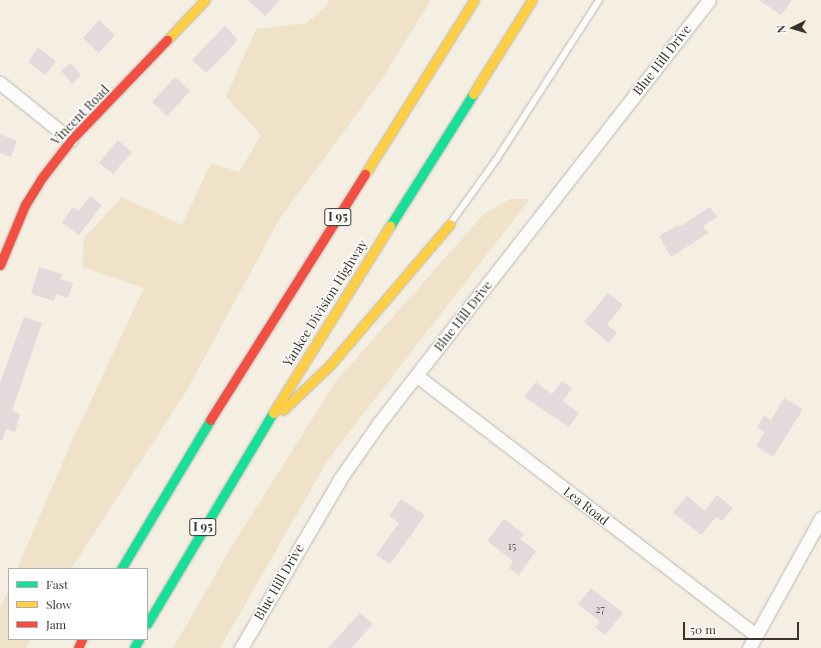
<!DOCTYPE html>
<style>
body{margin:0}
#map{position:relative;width:821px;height:648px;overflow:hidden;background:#f4eee3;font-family:"Playfair Display",serif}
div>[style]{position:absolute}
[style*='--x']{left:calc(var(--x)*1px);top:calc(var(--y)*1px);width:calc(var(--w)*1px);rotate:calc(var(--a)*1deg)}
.green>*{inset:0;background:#f0e2c8}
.building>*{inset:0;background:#e5d9db}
.roads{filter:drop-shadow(0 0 1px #bab6ad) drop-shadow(0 0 1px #bab6ad)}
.lane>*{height:6px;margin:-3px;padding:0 3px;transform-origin:3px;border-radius:3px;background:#fdfcfb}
.street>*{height:13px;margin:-6.5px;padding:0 6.5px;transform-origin:6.5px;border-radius:6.5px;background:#fdfcfb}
.fast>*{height:9px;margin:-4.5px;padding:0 4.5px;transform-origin:4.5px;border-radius:4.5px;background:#16e098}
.slow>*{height:9px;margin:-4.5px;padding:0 4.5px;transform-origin:4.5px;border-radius:4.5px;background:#ffcf43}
.jam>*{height:9px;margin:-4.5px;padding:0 4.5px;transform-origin:4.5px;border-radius:4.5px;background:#f24e42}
span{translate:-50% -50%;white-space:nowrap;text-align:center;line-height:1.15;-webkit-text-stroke:3px #fff;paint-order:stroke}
.number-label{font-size:11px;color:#635d57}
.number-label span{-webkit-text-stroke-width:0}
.shield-label span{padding:1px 3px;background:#fff;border:1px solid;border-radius:3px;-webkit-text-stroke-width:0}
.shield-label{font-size:12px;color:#38342b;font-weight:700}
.street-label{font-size:13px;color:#38342b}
.legend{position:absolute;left:8px;top:568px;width:140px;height:72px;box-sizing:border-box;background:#fff;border:1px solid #afaeaa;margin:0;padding:5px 7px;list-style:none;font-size:12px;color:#38342b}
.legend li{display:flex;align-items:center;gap:8px;height:20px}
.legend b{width:20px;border:1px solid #afaeaa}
.north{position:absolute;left:773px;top:8px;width:40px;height:40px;-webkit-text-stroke:3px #fff;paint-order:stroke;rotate:265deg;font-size:11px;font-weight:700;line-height:16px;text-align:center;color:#38342b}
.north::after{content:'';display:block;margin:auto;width:14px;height:18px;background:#38342b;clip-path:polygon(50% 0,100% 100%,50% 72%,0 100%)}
.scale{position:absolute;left:683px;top:622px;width:116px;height:18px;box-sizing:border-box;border:2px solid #38342b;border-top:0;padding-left:5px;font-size:12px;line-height:14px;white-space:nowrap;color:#38342b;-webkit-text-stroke:3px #fff;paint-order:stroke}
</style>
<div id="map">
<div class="green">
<i style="clip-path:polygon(329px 0,431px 0,380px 82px,279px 220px,187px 390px,71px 569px,17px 569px,75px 434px,144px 288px,82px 267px,84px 238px,122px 197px,182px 225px,211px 163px,239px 172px,261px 135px,226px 97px,256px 29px,306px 23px,325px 8px)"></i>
<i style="clip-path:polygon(510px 199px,530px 199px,329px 458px,220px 648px,173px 648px,232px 546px,336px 381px,484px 214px)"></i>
<i style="clip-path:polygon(9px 588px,9px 639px,30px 639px,26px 648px,0 648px,0 609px)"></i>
</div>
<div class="building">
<i style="clip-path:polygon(248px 0,280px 0,265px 16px)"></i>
<i style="clip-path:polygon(759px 0,792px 0,781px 15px)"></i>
<i style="clip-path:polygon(99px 20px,115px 35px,99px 53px,83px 38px)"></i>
<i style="clip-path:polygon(225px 26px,238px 40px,206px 73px,192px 60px)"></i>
<i style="clip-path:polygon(38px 48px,56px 61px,45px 75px,28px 62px)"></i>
<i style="clip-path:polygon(70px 63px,81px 75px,72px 84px,61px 71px)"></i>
<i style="clip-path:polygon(175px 77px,190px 91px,167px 116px,152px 102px)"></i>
<i style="clip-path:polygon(0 134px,17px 141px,11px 157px,0 153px)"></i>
<i style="clip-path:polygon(118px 140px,132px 152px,113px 174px,99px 163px)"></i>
<i style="clip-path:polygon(90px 196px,102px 205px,79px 235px,62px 222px,73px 207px,79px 211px)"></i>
<i style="clip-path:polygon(710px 207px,717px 217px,703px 226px,708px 233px,671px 257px,659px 236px,678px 225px,679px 227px)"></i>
<i style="clip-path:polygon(39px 267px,62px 274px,60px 279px,73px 283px,68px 298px,56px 294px,54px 301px,31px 294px)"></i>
<i style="clip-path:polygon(608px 293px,623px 305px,607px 324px,617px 333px,609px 343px,584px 322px)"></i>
<i style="clip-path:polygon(24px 317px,42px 323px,12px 411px,20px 414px,15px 432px,6px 429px,2px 440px,0 440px,0 383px)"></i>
<i style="clip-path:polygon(562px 381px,572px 388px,563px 401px,579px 413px,569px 427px,524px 397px,536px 382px,552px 394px)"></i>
<i style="clip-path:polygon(784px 398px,803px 409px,773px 457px,756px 446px,765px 432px,757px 427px,764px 416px,771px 420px)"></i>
<i style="clip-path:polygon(717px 495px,733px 508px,722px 521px,716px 517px,701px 535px,673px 512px,687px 496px,705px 511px)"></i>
<i style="clip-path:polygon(401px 499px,425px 515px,390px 564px,376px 555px,399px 523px,389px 516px)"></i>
<i style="clip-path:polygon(504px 519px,524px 534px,520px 539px,536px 551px,519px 575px,509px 568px,513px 561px,487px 541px)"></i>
<i style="clip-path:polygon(591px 588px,623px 613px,605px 635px,595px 627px,600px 622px,578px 604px)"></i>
<i style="clip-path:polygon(360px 613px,373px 624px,351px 648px,328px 648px)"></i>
</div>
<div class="roads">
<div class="lane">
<i style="--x:452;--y:221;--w:75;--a:-54.2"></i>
<i style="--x:496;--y:160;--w:190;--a:-57.2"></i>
</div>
<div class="street">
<i style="--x:0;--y:83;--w:91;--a:38.8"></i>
<i style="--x:417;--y:376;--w:427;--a:37.4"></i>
<i style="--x:241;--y:648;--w:196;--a:-59.6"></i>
<i style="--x:340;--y:479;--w:68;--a:-55.1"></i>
<i style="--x:379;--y:423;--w:536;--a:-52.04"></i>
<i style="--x:749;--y:648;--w:149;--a:-61"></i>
</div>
<div class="fast">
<i style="--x:390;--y:226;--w:156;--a:-57.8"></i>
<i style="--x:121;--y:569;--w:174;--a:-59.1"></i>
<i style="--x:147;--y:624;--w:246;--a:-59.2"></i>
<i style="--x:134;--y:648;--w:10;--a:-61"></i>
</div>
<div class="slow">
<i style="--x:167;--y:40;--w:55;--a:-46.5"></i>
<i style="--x:473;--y:94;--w:111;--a:-57.9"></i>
<i style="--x:365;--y:174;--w:205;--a:-57.9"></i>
<i style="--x:283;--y:410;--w:65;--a:-43.8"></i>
<i style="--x:330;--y:365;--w:185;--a:-49.6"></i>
<i style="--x:273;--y:413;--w:221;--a:-58"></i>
</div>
<div class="jam">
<i style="--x:0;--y:265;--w:65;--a:-67.4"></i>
<i style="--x:25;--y:205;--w:31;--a:-58"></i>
<i style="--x:41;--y:179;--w:49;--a:-52.4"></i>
<i style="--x:71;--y:140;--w:139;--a:-46.2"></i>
<i style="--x:210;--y:420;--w:291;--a:-57.8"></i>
<i style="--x:78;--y:648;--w:10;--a:-66"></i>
</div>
</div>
<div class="number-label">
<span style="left:512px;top:546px">15</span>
<span style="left:600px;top:609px">27</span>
</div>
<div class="shield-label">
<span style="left:338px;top:217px">I 95</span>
<span style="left:203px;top:527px">I 95</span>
</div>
<div class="street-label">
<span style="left:662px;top:60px;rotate:-52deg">Blue Hill Drive</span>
<span style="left:80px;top:115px;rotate:-46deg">Vincent Road</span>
<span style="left:325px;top:303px;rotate:-58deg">Yankee Division Highway</span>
<span style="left:463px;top:316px;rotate:-52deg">Blue Hill Drive</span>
<span style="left:586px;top:506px;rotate:38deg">Lea Road</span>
<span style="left:279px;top:582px;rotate:-60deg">Blue Hill Drive</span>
</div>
<ul class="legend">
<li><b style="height:5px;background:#16e098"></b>Fast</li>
<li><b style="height:5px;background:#ffcf43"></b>Slow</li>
<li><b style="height:5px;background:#f24e42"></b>Jam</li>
</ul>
<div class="north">N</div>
<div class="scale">50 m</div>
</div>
